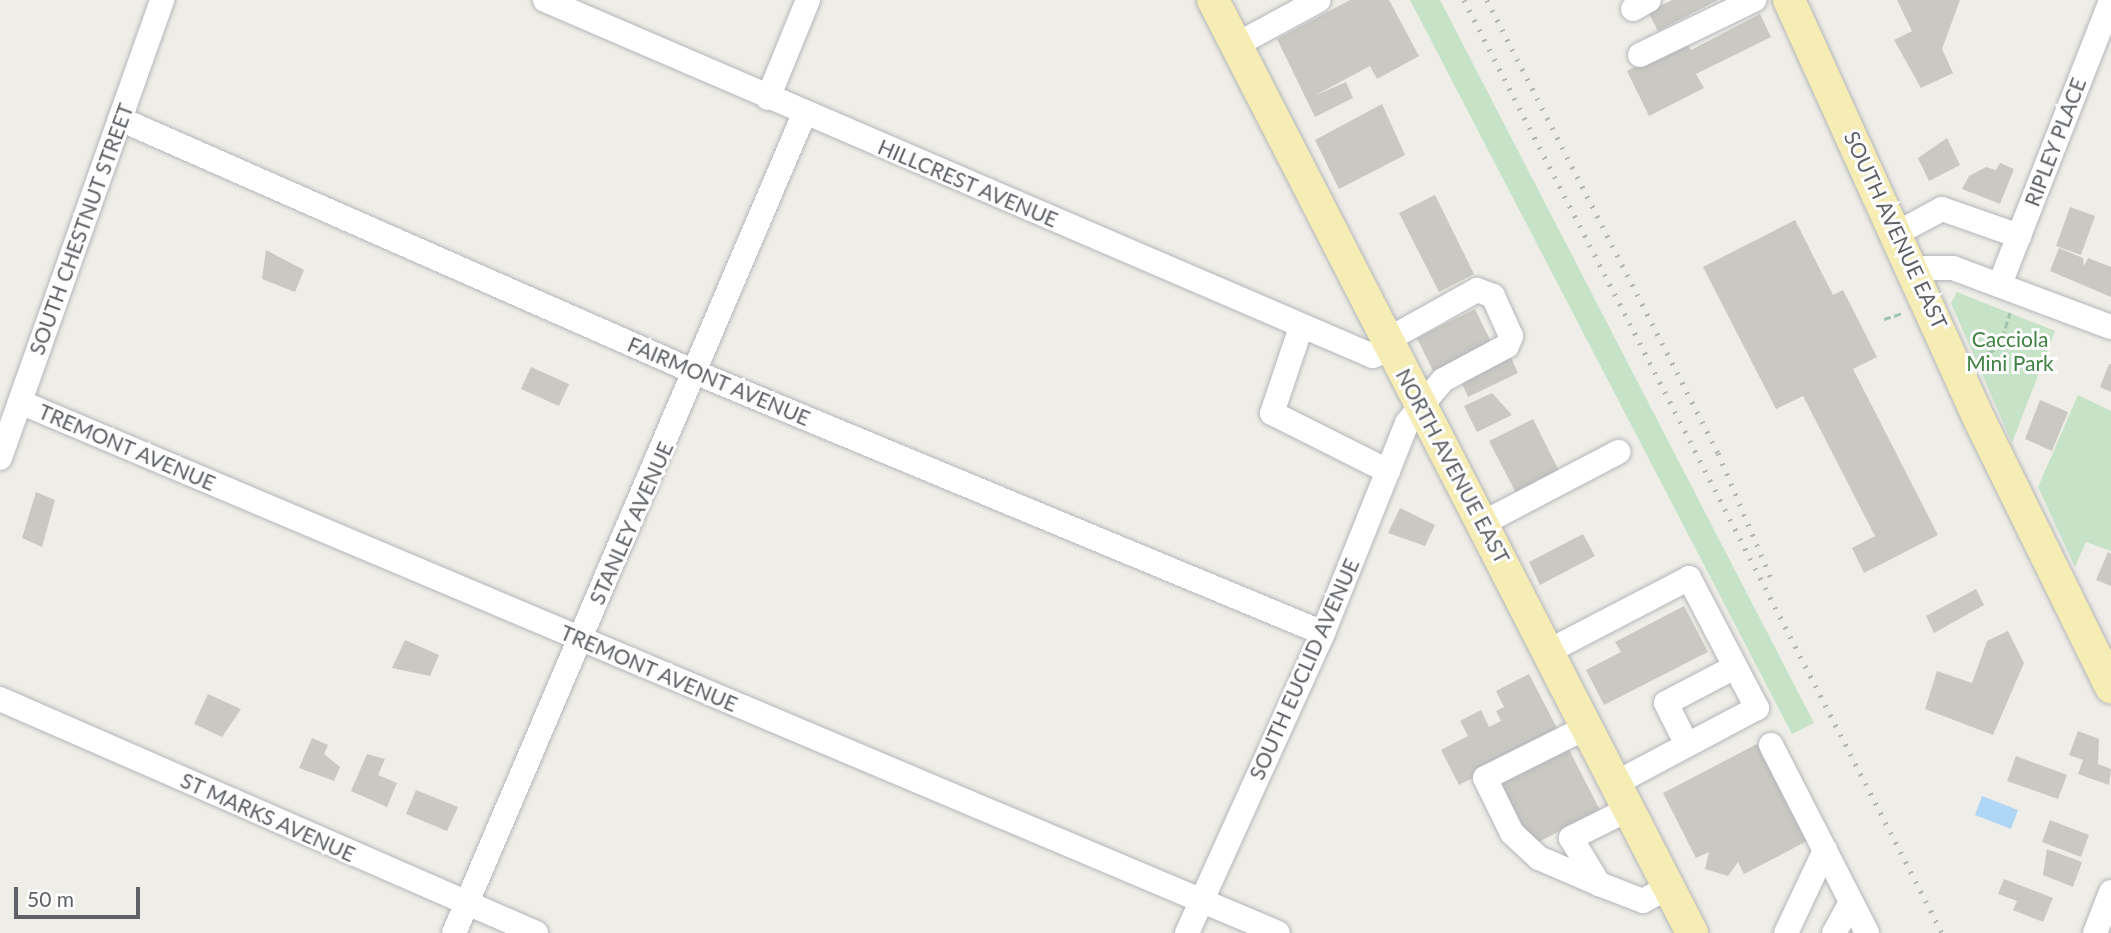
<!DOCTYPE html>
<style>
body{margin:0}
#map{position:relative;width:2111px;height:933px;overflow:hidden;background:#efede7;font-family:Lato,sans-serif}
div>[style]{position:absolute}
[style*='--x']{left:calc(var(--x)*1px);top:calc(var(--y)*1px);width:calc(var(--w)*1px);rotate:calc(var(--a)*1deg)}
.green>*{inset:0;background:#c6e3c7}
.water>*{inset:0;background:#b0d6f6}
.building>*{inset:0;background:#cac8c3}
.path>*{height:2.5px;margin-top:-1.25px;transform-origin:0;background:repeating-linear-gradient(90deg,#a0c3ab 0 7px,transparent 0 10.5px)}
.roads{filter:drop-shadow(0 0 2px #b4b6ba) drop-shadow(0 0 2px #b4b6ba)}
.minor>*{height:24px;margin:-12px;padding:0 12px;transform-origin:12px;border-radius:12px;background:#fff}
.major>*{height:32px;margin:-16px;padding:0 16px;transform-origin:16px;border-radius:16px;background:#f6edb4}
.rail>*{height:5px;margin-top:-2.5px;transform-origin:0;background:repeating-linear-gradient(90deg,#b4b5b5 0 2px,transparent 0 11px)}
span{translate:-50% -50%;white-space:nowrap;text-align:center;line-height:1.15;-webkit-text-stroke:6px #fff;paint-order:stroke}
.street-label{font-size:21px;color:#5e6165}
.park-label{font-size:21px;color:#408244}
.scale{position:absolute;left:14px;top:887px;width:126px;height:32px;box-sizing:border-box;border:4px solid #5e6165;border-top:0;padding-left:9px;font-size:21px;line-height:24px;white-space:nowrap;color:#5e6165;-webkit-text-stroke:5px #fff;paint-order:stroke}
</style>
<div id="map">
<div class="green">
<i style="clip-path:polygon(1410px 0,1440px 0,1814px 723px,1792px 734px)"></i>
<i style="clip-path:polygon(1957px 292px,2055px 331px,2012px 443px,1951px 303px)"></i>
<i style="clip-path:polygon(2078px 395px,2111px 411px,2111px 551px,2086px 542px,2075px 567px,2038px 487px)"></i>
</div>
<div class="water">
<i style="clip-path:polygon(1982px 796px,2018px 810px,2011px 829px,1975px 815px)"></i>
</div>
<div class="building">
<i style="clip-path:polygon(1350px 0,1389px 0,1419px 56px,1377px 79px,1370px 66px,1314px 96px,1346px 82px,1353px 98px,1315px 117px,1277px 39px)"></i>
<i style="clip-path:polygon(1672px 0,1718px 0,1658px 31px,1648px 12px)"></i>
<i style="clip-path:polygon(1897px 0,1960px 0,1942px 49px,1953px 73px,1921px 88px,1894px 40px,1912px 31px)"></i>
<i style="clip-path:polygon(1760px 14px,1771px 37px,1696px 74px,1704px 88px,1649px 116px,1627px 71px,1685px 40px,1691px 50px)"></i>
<i style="clip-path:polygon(1382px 104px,1405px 155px,1339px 189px,1315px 140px)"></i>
<i style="clip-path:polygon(1947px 138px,1960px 165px,1929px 181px,1918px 158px)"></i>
<i style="clip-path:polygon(2000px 163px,2014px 169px,2000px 204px,1962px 189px,1969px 176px,1986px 167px,1996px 170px)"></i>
<i style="clip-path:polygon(1435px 195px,1474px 274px,1439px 292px,1399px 213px)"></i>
<i style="clip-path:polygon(2070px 207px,2095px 216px,2081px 255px,2056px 246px)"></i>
<i style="clip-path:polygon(1795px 220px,1833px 295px,1843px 290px,1877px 357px,1853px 369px,1938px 535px,1864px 573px,1852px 548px,1875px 536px,1803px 396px,1776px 409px,1703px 267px)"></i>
<i style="clip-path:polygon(2059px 248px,2083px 258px,2084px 266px,2088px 258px,2111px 267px,2111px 297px,2050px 271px)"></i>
<i style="clip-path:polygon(266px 250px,304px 270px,295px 292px,262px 279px)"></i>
<i style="clip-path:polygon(1475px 309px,1492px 344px,1434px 373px,1417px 338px)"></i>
<i style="clip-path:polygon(1508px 351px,1518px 373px,1468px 397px,1458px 375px)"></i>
<i style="clip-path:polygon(2109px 364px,2111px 364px,2111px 392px,2100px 387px)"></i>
<i style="clip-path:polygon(531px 367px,569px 384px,559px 406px,521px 389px)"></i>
<i style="clip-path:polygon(1492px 393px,1512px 415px,1477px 432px,1464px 406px)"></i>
<i style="clip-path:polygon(2040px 400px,2068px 412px,2052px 451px,2025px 439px)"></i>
<i style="clip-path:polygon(1533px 419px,1560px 473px,1517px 495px,1489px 441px)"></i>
<i style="clip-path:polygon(36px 492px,55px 500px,42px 547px,22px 538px)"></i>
<i style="clip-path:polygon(1400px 508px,1435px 525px,1425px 546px,1388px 533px)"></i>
<i style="clip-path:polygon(1583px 534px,1595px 556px,1540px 585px,1529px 562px)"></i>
<i style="clip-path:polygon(2108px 552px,2111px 554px,2111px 586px,2096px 580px)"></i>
<i style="clip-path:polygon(1976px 589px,1984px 605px,1934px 633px,1926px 616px)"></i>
<i style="clip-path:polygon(1684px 606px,1708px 652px,1604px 705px,1586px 670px,1621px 652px,1615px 642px)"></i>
<i style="clip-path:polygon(2008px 631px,2024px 663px,1993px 735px,1925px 709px,1937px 671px,1972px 683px,1987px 641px)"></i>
<i style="clip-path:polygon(405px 640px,439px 655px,430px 676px,392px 668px)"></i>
<i style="clip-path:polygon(1529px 674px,1560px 734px,1459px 785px,1441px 750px,1468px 736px,1460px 721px,1481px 710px,1489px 727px,1501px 721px,1496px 711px,1504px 707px,1496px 691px)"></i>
<i style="clip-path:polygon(208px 694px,241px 709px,222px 737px,194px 724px)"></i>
<i style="clip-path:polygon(2078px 731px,2099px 739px,2098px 764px,2111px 769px,2109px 785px,2078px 774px,2083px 760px,2069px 755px)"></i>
<i style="clip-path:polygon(312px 738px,328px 745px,324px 754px,340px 767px,334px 781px,299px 768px)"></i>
<i style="clip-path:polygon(1565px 742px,1600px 810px,1533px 845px,1497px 777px)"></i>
<i style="clip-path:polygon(1757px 744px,1807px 841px,1744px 874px,1738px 862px,1728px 876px,1705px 869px,1709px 852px,1696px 858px,1663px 793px)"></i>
<i style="clip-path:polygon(367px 754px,385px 759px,378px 775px,397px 783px,387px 807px,351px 791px)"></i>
<i style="clip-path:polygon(2016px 756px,2067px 775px,2058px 799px,2007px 781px)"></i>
<i style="clip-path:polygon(416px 790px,458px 807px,447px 831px,406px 814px)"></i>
<i style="clip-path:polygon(2050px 820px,2089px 835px,2081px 857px,2042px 842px)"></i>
<i style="clip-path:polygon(2047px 849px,2082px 862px,2073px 887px,2043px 875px)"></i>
<i style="clip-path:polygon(2004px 879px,2053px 898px,2043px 922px,2013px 910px,2017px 901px,1998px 894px)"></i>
</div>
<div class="path">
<i style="--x:1884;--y:319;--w:20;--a:-18"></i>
<i style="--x:1978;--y:357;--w:23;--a:-23"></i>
<i style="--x:1999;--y:348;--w:37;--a:-73"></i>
</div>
<div class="roads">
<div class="minor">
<i style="--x:545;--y:0;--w:901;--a:23.27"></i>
<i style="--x:1373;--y:356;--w:20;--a:-24"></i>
<i style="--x:1633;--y:9;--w:18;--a:-29"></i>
<i style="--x:1236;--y:45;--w:94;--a:-28.5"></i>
<i style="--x:1640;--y:55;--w:127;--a:-25.8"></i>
<i style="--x:768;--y:98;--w:106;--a:-67.8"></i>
<i style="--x:120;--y:119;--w:630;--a:23.76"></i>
<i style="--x:697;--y:373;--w:678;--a:22.55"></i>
<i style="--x:1899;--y:232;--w:49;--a:-28.1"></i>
<i style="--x:1942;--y:209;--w:82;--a:19.3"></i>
<i style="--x:1916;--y:268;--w:37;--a:0"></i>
<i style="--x:1953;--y:268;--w:169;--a:20.5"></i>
<i style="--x:2000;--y:284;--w:304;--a:-68.6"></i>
<i style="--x:1301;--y:327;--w:91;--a:108.6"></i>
<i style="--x:1272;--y:413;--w:130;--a:26.6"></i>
<i style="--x:20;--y:402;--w:1365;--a:22.88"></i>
<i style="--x:0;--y:458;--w:486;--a:-70.5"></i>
<i style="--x:1483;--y:523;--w:153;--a:-27.7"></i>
<i style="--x:1549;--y:651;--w:158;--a:-27.5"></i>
<i style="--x:1689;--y:578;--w:147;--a:62.4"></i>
<i style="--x:1757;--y:708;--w:160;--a:152"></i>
<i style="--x:0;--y:699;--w:585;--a:23.58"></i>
<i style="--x:1587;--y:727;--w:114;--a:153.4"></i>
<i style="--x:1485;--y:778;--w:61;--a:63.9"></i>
<i style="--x:1512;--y:833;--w:37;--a:43"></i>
<i style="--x:1539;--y:858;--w:65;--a:23.4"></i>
<i style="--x:1687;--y:745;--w:47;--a:-116.6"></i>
<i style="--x:1666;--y:703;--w:78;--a:-27.6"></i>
<i style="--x:1771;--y:745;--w:211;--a:62.9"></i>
<i style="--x:1629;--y:809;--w:65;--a:153.4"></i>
<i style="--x:1571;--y:838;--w:54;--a:58.7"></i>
<i style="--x:1599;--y:884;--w:47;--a:21.1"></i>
<i style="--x:1643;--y:901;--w:29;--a:-29"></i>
<i style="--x:454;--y:933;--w:893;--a:-66.85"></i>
<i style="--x:1187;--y:933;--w:329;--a:-65.6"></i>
<i style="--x:1323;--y:633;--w:226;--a:-68.2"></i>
<i style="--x:1407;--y:423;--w:56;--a:-50.1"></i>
<i style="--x:1443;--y:380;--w:72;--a:-28"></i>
<i style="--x:1507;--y:346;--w:11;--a:-68"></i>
<i style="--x:1511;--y:336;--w:44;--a:-114.2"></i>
<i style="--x:1493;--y:296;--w:17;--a:-159"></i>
<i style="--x:1477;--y:290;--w:103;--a:150.9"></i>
<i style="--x:1786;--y:933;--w:92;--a:-64.8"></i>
<i style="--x:1834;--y:933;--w:35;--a:-61"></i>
<i style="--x:2095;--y:933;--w:44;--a:-68.7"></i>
</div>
<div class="major">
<i style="--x:1213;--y:0;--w:1049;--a:62.82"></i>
<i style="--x:1789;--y:0;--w:462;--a:65.6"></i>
<i style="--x:1980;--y:421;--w:297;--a:63.8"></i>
</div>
</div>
<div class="rail">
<i style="--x:1464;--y:0;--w:1048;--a:62.87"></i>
<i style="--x:1487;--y:0;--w:508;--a:62.98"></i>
<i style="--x:1718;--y:453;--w:139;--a:67.1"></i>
</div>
<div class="street-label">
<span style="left:2055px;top:142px;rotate:-69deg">RIPLEY PLACE</span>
<span style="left:968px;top:183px;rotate:23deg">HILLCREST AVENUE</span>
<span style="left:81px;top:229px;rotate:-70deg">SOUTH CHESTNUT STREET</span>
<span style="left:1896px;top:230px;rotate:65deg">SOUTH AVENUE EAST</span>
<span style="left:719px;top:381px;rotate:23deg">FAIRMONT AVENUE</span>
<span style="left:127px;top:447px;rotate:23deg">TREMONT AVENUE</span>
<span style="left:1453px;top:466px;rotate:62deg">NORTH AVENUE EAST</span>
<span style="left:631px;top:523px;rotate:-66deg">STANLEY AVENUE</span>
<span style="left:649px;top:668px;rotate:23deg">TREMONT AVENUE</span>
<span style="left:1304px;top:669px;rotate:-66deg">SOUTH EUCLID AVENUE</span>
<span style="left:268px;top:817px;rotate:24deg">ST MARKS AVENUE</span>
</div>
<div class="park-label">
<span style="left:2010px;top:351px">Cacciola<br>Mini Park</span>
</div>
<div class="scale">50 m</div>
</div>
